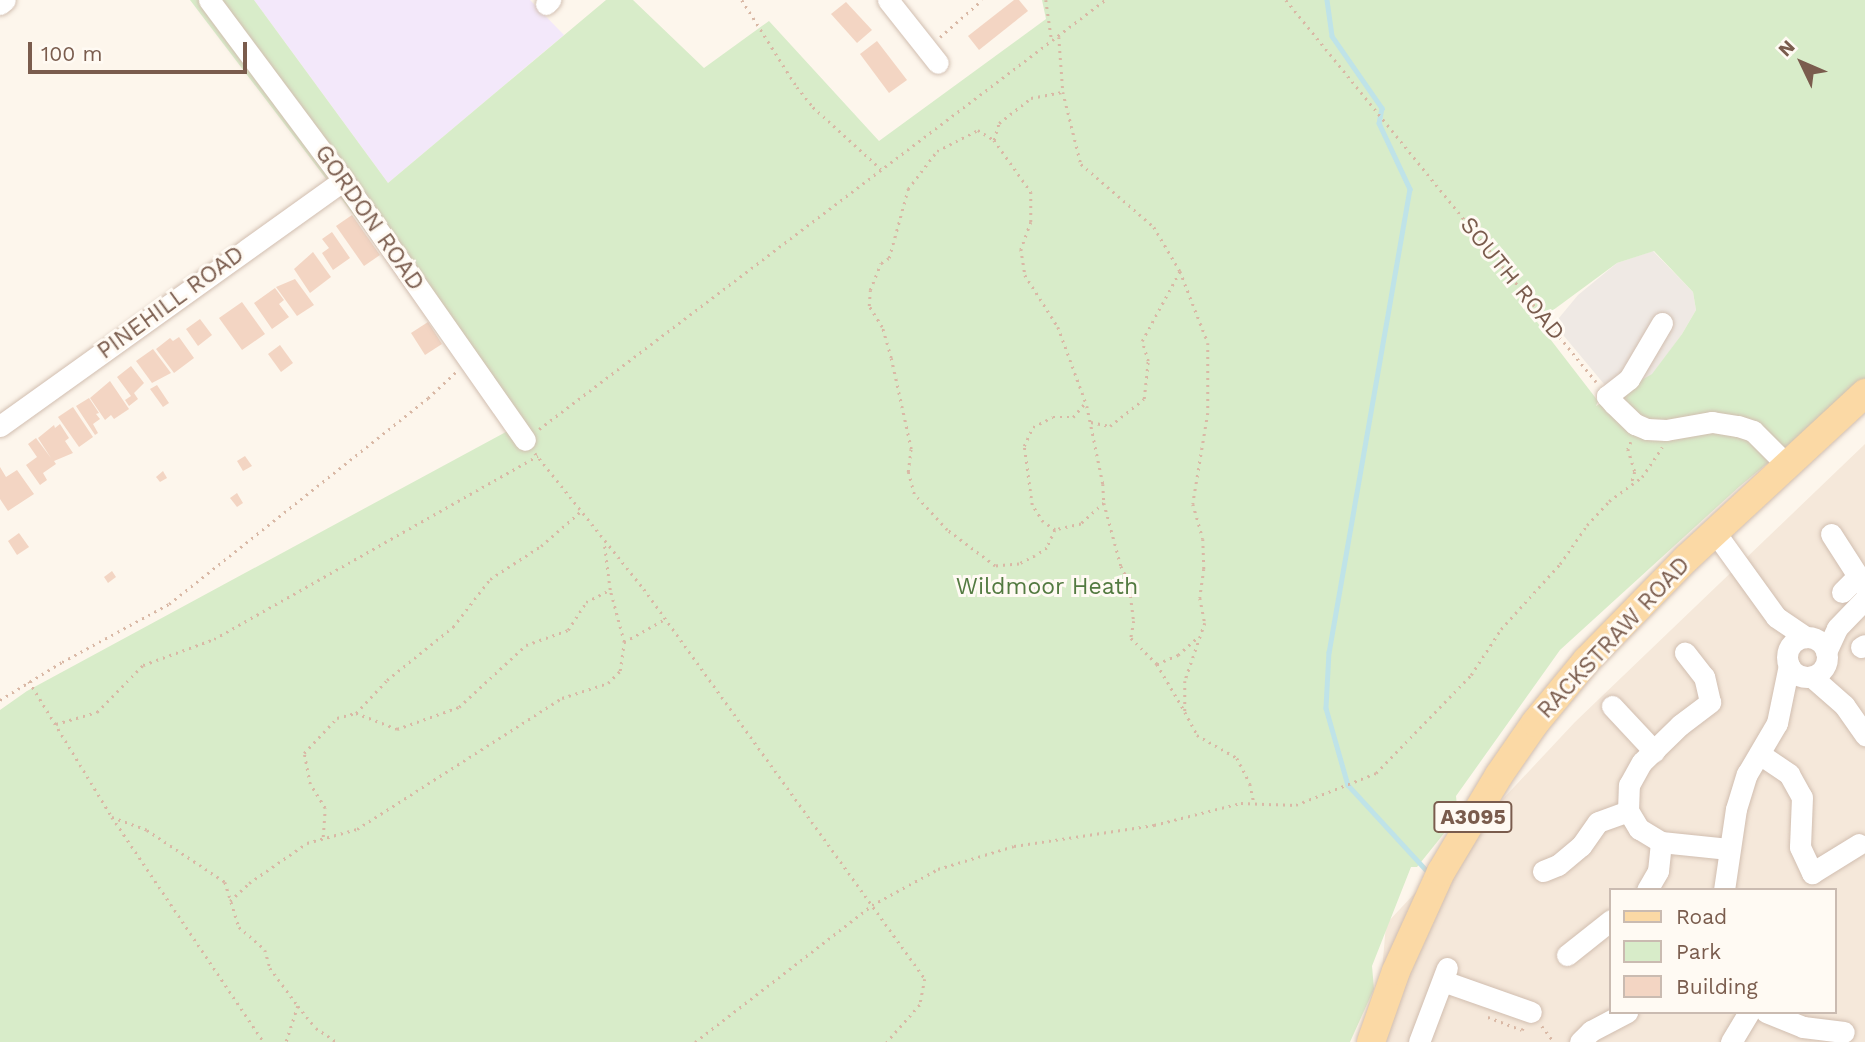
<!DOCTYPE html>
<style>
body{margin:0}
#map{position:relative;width:1865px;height:1042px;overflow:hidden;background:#fdf6ec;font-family:"Work Sans",sans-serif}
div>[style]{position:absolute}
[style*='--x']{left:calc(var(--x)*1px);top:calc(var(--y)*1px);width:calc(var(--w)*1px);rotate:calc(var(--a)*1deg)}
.residential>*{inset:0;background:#f5e8da}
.industrial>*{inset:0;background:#efe9e4}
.education>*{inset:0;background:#f3e8fa}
.green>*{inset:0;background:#d8ecc9}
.stream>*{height:4.5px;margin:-2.25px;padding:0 2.25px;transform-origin:2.25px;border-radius:2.25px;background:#bfe3e8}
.building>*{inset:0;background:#f3d5c3}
.path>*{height:2.5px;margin-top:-1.25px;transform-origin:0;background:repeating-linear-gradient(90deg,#d9b8a5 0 2px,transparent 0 7px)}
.roads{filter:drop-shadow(0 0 2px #d1beb0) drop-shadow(0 0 2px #d1beb0)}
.minor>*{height:21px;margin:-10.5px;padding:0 10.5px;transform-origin:10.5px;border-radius:10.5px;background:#fff}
.minor>.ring{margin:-10.5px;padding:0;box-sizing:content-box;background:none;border:21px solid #fff;border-radius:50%}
.major>*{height:28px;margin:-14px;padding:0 14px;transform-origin:14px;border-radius:14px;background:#fbd9a5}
span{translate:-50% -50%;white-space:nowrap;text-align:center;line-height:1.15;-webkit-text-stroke:6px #fffaf3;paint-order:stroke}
.shield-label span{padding:2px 5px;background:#fffaf3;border:2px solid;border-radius:5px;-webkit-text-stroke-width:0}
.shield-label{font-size:21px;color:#7a5c4d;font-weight:700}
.street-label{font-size:23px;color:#7a5c4d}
.park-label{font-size:23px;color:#537a41}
.legend{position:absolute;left:1609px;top:888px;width:228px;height:126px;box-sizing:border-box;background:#fffaf3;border:2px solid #cabbb1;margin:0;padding:9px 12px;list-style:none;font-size:21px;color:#7a5c4d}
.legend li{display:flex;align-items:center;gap:14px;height:35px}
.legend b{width:35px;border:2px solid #cabbb1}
.north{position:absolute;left:1767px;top:28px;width:70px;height:70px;-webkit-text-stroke:5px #fffaf3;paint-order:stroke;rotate:314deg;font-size:19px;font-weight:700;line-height:28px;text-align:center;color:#7a5c4d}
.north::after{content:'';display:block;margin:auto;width:24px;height:32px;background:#7a5c4d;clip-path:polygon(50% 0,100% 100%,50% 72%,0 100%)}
.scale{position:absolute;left:28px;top:42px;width:219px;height:32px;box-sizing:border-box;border:4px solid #7a5c4d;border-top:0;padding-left:9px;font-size:21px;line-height:24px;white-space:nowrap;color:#7a5c4d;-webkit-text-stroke:5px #fffaf3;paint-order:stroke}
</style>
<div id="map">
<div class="residential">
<i style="clip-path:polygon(evenodd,1865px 444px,1865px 1042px,1376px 1042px,1386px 924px,1575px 722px,1865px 444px,1611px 890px,1835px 890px,1835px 1012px,1611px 1012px,1611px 890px)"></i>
</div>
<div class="industrial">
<i style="clip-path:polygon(1653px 251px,1693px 292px,1696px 310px,1682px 334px,1653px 374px,1614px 396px,1554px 324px,1578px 295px,1617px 263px)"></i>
</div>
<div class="education">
<i style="clip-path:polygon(254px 0,530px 0,564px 35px,388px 183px)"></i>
</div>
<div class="green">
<i style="clip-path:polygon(evenodd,190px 0,254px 0,388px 183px,606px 0,633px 0,704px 68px,769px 21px,879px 141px,1046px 19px,1042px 0,1865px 0,1865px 382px,1740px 486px,1560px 650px,1456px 796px,1458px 816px,1417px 867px,1411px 867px,1372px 966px,1374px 989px,1350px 1042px,0 1042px,0 710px,27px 691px,515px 427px,190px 0,1654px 251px,1693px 292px,1696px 310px,1682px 334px,1652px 374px,1596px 406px,1598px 401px,1537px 322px,1617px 263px,1654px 251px)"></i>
</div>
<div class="stream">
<i style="--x:1327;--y:0;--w:36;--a:82"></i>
<i style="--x:1332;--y:36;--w:88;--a:55.2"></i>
<i style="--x:1382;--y:108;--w:15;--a:101"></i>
<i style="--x:1379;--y:123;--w:73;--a:64.8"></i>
<i style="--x:1410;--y:189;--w:470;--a:99.9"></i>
<i style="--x:1329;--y:652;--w:56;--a:93.1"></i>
<i style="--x:1326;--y:708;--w:80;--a:74.1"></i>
<i style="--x:1348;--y:785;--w:118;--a:47.4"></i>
</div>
<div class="building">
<i style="clip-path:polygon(1014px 0,1019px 0,1028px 11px,979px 50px,968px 36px)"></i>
<i style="clip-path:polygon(846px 2px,872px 30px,857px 43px,831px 14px)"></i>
<i style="clip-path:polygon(877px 41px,907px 80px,889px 93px,860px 54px)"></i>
<i style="clip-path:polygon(352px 215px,380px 255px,364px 266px,336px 226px)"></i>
<i style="clip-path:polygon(332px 232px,350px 258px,333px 270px,322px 253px,329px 248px,322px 239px)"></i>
<i style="clip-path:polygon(313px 252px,331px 277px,310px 293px,294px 269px)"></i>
<i style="clip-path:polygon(295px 279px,314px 305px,297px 316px,276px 287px)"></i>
<i style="clip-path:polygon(275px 288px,284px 300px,279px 304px,289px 317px,272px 329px,254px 303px)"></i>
<i style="clip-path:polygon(242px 302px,265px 334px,242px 350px,219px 318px)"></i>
<i style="clip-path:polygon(200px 319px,212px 335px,198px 346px,186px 329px)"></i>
<i style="clip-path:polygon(428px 322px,442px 344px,425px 355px,411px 333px)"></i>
<i style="clip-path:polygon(179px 337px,194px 358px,174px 373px,156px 349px,170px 338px,173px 341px)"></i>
<i style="clip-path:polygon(280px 345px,293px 363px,281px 372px,268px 354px)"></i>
<i style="clip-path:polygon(153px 349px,171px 373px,152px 383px,136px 361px)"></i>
<i style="clip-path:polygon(131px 366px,144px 383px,134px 393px,138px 399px,129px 406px,125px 400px,131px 396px,117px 377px)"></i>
<i style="clip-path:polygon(110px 381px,129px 409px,114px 419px,111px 415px,105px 420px,90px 398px)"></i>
<i style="clip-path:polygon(157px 385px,169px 403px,163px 407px,150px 389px)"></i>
<i style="clip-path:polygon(89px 398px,99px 413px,96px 414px,100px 419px,93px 424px,98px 433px,95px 435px,76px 406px)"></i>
<i style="clip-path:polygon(73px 407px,93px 437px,79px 447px,58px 417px)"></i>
<i style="clip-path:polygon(60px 424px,69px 438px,65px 441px,73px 453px,54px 461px,56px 464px,43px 473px,47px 480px,40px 485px,26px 465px,37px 457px,28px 444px,36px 438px,51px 458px,38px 438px,54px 425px,55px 428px)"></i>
<i style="clip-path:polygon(245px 456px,252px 466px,243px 471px,237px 461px)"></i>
<i style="clip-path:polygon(0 467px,6px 477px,17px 470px,34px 494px,8px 511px,0 499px)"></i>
<i style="clip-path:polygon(163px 471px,167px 478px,160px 482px,156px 477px)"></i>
<i style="clip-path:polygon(237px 493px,243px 503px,237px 507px,230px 498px)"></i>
<i style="clip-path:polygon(19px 533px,29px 547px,17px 555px,8px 541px)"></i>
<i style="clip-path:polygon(112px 571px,116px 577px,108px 583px,104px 577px)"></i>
</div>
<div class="path">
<i style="--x:742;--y:0;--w:103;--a:57.7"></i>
<i style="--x:797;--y:87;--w:26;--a:51"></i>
<i style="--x:813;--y:107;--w:92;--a:42.4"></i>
<i style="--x:1046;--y:0;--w:42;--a:81.9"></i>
<i style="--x:1286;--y:0;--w:492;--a:50.9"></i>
<i style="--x:940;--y:37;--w:56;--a:-41.4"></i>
<i style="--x:1059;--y:37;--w:55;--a:85.8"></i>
<i style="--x:1063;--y:92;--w:74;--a:76"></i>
<i style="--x:1081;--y:164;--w:96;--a:40.8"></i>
<i style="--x:1154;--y:227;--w:51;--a:59.4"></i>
<i style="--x:1180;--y:271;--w:77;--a:68.7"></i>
<i style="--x:1208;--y:343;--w:70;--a:90"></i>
<i style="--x:1208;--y:413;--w:92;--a:99.4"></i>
<i style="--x:1193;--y:504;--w:36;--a:74"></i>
<i style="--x:1203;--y:539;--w:30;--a:88"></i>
<i style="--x:1204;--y:569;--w:29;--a:98"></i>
<i style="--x:1200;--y:598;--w:25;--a:79"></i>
<i style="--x:1205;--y:623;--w:61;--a:109"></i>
<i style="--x:1185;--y:681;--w:31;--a:90"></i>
<i style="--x:1185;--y:712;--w:26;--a:62"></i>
<i style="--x:1197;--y:735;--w:46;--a:29.9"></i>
<i style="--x:1237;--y:758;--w:29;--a:63"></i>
<i style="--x:1250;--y:784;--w:19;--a:78"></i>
<i style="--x:978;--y:130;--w:19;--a:32"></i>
<i style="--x:994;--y:140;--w:64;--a:54.6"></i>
<i style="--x:1031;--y:192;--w:30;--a:90"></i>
<i style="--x:1031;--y:222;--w:29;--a:110"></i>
<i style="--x:1021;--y:249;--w:26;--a:81"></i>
<i style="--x:1025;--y:275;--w:62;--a:57.6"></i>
<i style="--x:1058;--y:327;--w:84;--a:69.8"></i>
<i style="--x:1087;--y:406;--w:80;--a:78.4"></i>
<i style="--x:1103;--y:484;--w:19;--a:87"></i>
<i style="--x:1104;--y:503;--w:31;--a:138"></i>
<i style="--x:1081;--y:524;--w:27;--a:167"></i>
<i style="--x:1055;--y:530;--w:20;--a:114"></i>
<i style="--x:1047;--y:548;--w:14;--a:146"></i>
<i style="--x:1035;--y:556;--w:18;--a:153"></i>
<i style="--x:1019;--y:564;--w:24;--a:175"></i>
<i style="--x:995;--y:566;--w:60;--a:-143.1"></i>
<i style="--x:947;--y:530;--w:49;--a:-132.5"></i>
<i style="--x:914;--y:494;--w:23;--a:-105"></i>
<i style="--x:908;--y:472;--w:23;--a:-83"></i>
<i style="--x:911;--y:449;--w:93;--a:-102.4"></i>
<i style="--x:891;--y:358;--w:32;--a:-106"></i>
<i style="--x:882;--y:327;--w:25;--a:-122"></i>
<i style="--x:869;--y:306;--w:16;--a:-86"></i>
<i style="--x:870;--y:290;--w:29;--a:-68"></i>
<i style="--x:881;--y:263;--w:9;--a:-32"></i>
<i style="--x:889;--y:258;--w:72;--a:-74.6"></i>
<i style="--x:908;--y:189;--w:48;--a:-52.7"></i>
<i style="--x:937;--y:151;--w:46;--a:-27.1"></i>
<i style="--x:994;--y:140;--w:18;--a:-74"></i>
<i style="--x:999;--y:123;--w:41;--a:-38"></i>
<i style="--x:1031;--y:98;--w:33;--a:-11"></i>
<i style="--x:1091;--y:422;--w:19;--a:12"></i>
<i style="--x:1110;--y:426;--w:43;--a:-38.5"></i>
<i style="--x:1144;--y:399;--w:38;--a:-84"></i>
<i style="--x:1148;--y:361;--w:21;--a:-107"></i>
<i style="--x:1142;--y:341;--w:80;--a:-61.5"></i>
<i style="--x:539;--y:429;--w:710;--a:-37.16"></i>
<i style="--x:1631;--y:442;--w:8;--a:113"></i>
<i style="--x:1628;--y:449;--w:24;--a:73"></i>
<i style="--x:1635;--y:472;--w:10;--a:107"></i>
<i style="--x:535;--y:453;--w:174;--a:51.3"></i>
<i style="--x:644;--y:589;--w:481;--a:54.2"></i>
<i style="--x:925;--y:979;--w:26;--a:101"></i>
<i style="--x:920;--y:1005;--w:50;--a:131.7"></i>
<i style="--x:1104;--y:503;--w:65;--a:74.9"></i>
<i style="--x:1121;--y:566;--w:18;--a:63"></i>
<i style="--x:1129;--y:582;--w:39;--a:83"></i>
<i style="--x:1134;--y:621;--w:17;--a:100"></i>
<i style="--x:1131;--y:638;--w:37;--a:45"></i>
<i style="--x:1157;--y:664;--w:23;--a:-23"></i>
<i style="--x:1178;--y:655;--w:27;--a:-42"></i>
<i style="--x:1055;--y:530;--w:14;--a:-146"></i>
<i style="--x:1043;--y:522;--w:20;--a:-123"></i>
<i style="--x:1032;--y:505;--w:60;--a:-97.7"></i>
<i style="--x:1024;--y:446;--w:21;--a:-65"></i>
<i style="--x:1033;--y:427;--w:22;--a:-27"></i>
<i style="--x:1053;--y:417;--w:20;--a:0"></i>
<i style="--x:1073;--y:417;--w:18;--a:-49"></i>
<i style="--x:624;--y:642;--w:47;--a:-29.3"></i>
<i style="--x:1157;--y:664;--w:53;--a:59.6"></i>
<i style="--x:29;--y:681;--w:159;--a:58.6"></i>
<i style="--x:112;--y:817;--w:272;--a:56"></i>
<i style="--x:0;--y:700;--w:73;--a:-31.5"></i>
<i style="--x:62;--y:662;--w:122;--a:-28.5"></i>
<i style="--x:169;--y:604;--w:331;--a:-38.5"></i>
<i style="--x:428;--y:398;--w:38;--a:-43"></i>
<i style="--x:356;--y:713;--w:45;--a:-46.8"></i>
<i style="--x:387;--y:680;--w:85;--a:-38.8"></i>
<i style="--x:453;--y:627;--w:61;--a:-52.4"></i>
<i style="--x:490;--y:579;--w:61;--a:-32.9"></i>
<i style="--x:541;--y:546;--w:53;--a:-41.2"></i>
<i style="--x:56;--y:724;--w:43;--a:-16.3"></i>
<i style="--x:97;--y:712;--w:66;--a:-45.6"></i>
<i style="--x:143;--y:665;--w:76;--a:-20.1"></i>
<i style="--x:214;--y:639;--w:372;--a:-29.5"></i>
<i style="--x:112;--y:817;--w:37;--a:20"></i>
<i style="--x:147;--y:830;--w:94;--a:33.7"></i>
<i style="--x:225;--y:882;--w:47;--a:72.7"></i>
<i style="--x:239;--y:927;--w:35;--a:41"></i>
<i style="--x:265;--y:950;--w:19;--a:74"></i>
<i style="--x:270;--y:968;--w:47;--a:53.6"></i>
<i style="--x:298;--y:1006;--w:38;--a:108"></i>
<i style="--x:323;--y:837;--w:29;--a:-86"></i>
<i style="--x:325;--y:808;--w:28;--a:-122"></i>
<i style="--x:310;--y:784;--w:32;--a:-101"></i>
<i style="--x:304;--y:753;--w:48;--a:-46.7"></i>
<i style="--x:337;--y:718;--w:20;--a:-15"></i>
<i style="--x:356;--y:713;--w:44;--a:21.3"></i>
<i style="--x:397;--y:729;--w:66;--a:-19.5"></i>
<i style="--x:459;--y:707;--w:91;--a:-42.8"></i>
<i style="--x:526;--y:645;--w:45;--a:-19.7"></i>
<i style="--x:568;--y:630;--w:33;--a:-57"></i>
<i style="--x:586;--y:602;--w:27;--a:-27"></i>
<i style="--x:230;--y:901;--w:26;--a:-43"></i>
<i style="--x:249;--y:883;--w:70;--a:-34.6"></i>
<i style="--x:307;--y:843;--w:52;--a:-15.6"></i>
<i style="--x:357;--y:829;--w:243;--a:-32.6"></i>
<i style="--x:562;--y:698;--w:48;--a:-18.1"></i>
<i style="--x:608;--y:683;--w:17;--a:-45"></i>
<i style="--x:620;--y:671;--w:29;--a:-82"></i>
<i style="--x:624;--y:642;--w:54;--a:-105.1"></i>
<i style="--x:610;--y:590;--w:47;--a:-97.3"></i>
<i style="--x:298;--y:1006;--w:28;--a:51"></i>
<i style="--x:316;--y:1028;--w:25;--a:34"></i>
<i style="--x:1488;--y:1017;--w:36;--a:21"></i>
<i style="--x:1522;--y:1030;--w:2;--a:-63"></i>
<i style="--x:1542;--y:1026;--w:20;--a:53"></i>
<i style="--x:695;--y:1042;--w:224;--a:-37.7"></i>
<i style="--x:872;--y:905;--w:75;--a:-28.6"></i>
<i style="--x:938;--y:869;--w:79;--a:-16.8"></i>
<i style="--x:1014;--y:846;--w:142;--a:-8.5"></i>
<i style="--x:1154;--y:825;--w:90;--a:-14.2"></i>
<i style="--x:1241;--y:803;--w:55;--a:2.1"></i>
<i style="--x:1296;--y:805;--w:86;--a:-21.8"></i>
<i style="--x:1376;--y:773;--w:136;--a:-45.9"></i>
<i style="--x:1471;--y:675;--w:55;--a:-56.9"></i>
<i style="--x:1501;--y:629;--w:88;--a:-47.8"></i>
<i style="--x:1560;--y:564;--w:47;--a:-55.3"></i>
<i style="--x:1587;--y:525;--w:33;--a:-47"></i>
<i style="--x:1609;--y:501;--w:41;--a:-36"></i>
<i style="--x:1642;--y:477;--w:36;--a:-56"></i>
</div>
<div class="roads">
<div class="minor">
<i style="--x:209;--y:0;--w:224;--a:53.3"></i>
<i style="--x:343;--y:180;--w:317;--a:55"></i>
<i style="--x:888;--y:0;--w:80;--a:51.6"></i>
<i style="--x:0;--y:4;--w:6;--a:-39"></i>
<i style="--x:546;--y:4;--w:6;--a:-45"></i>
<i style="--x:1662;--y:323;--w:65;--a:120.5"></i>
<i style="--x:1629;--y:379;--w:28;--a:142"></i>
<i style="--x:1607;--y:396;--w:11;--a:49"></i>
<i style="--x:1614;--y:404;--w:29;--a:44"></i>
<i style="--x:1635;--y:424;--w:13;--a:23"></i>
<i style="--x:1647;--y:429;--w:19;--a:3"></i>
<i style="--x:1666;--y:430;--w:47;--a:-9.9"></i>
<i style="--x:1712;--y:422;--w:26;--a:9"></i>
<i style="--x:1738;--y:426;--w:16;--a:18"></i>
<i style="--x:1753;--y:431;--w:47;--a:45"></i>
<i style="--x:0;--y:426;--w:422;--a:-35.6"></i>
<i style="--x:1714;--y:531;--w:106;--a:54.2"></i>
<i style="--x:1776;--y:617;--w:36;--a:34"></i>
<i style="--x:1831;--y:534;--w:63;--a:57.3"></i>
<i style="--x:1842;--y:592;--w:23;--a:-45"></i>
<i class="ring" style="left:1787px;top:637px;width:19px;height:19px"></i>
<i style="--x:1861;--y:647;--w:4;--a:-27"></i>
<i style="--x:1826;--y:652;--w:26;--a:-65"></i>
<i style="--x:1837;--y:628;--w:40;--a:-46"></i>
<i style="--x:1812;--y:677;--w:43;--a:41.2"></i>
<i style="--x:1844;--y:705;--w:37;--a:55"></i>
<i style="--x:1612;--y:706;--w:62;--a:47"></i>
<i style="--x:1761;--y:755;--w:34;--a:34"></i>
<i style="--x:1789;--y:774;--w:26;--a:61"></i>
<i style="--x:1802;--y:797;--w:50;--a:92.3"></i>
<i style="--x:1800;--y:847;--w:29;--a:65"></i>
<i style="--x:1812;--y:873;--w:55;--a:-31.7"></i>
<i style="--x:1661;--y:842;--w:68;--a:5.9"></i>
<i style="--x:1543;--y:871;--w:16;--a:-22"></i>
<i style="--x:1558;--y:865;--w:30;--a:-40"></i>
<i style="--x:1581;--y:846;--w:29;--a:-55"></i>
<i style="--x:1598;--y:822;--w:32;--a:-20"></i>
<i style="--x:1647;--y:890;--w:22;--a:-60"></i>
<i style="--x:1658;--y:871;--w:29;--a:-84"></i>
<i style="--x:1661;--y:842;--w:26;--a:-149"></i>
<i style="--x:1639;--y:829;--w:21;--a:-121"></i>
<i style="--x:1628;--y:811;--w:26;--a:-88"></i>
<i style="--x:1629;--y:785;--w:26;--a:-61"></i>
<i style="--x:1642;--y:762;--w:53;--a:-44.2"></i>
<i style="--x:1680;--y:725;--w:38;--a:-37"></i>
<i style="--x:1710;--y:702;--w:26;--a:-103"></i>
<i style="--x:1704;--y:677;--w:31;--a:-128"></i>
<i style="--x:1724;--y:890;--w:82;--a:-81.6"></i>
<i style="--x:1736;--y:809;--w:37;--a:-73"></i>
<i style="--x:1747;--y:774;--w:59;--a:-59.5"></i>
<i style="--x:1777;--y:723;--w:59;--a:-78.3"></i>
<i style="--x:1567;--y:955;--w:56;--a:-38.5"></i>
<i style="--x:1443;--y:981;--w:93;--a:19.4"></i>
<i style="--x:1766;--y:1012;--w:40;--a:22"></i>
<i style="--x:1803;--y:1027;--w:41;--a:7"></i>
<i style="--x:1419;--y:1042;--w:79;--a:-69.3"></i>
<i style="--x:1580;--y:1042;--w:16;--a:-45"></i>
<i style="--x:1591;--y:1031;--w:41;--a:-27.8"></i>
<i style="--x:1731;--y:1042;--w:35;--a:-59"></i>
</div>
<div class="major">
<i style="--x:1371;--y:1042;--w:75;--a:-70.6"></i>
<i style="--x:1396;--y:971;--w:109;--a:-65.6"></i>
<i style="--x:1441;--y:872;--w:113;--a:-59.1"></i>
<i style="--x:1499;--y:775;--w:63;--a:-55.3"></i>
<i style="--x:1535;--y:723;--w:82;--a:-50.5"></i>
<i style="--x:1587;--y:660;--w:143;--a:-45.6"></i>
<i style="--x:1687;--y:558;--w:243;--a:-42.8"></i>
</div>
</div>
<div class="shield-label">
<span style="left:1473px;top:817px">A3095</span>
</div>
<div class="street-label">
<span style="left:369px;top:218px;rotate:55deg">GORDON ROAD</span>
<span style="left:1512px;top:279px;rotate:51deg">SOUTH ROAD</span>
<span style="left:171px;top:303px;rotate:-36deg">PINEHILL ROAD</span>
<span style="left:1614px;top:638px;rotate:-47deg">RACKSTRAW ROAD</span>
</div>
<div class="park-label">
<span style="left:1047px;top:587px">Wildmoor Heath</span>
</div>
<ul class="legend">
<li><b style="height:9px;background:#fbd9a5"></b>Road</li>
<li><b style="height:19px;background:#d8ecc9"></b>Park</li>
<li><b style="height:19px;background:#f3d5c3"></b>Building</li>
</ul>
<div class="north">N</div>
<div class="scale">100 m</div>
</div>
